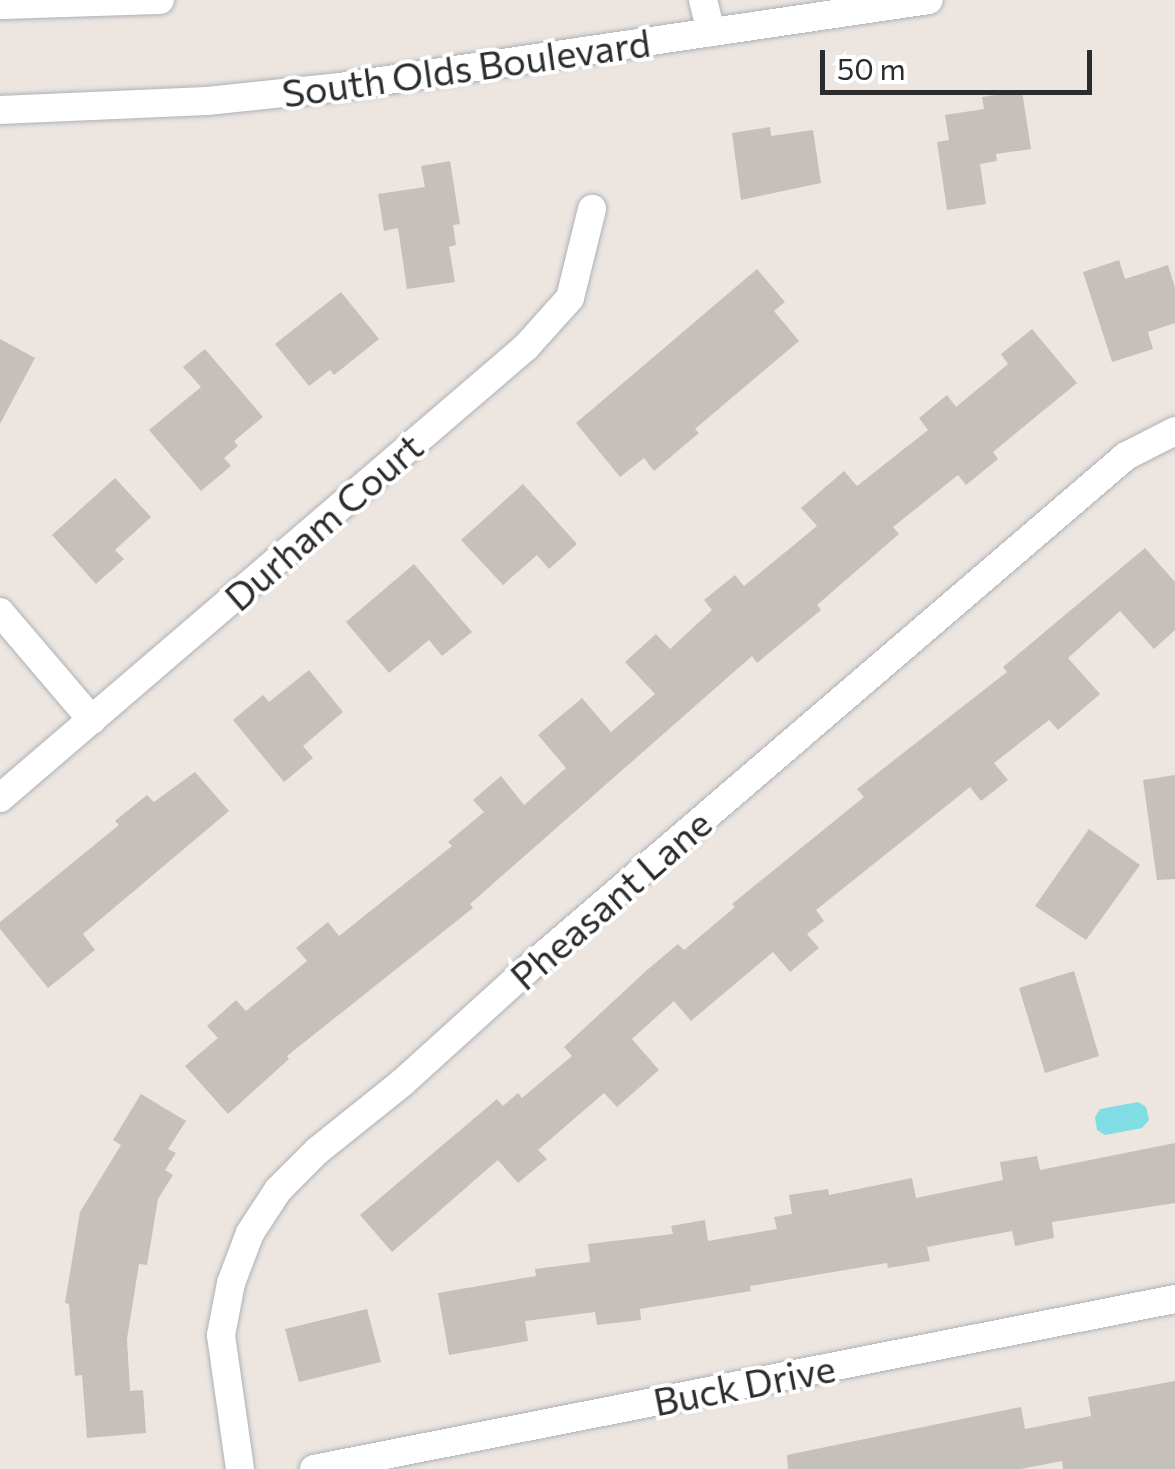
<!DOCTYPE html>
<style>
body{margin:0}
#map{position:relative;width:1175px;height:1469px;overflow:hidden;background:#ece5e0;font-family:Commissioner,sans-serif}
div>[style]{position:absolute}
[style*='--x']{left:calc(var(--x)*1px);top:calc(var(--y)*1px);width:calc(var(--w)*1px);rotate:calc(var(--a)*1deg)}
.water>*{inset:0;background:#7fdde3}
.building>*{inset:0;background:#c5c0bc}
.roads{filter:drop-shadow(0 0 2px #adb1b7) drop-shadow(0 0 2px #adb1b7)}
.minor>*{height:28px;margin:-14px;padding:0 14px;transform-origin:14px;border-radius:14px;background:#fff}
span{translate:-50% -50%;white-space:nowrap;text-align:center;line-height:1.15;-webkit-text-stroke:8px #fff;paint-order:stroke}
.street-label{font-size:38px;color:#2c2c2c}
.scale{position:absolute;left:820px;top:50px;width:272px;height:45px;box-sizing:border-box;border:5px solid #2c2c2c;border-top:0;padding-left:12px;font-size:30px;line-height:35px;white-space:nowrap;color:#2c2c2c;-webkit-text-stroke:8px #fff;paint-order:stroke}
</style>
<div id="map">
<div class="water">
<i style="clip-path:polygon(1138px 1102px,1146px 1107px,1149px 1120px,1142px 1128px,1105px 1135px,1097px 1130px,1095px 1117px,1100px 1109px)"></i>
</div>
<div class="building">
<i style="clip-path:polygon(1022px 91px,1031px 149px,996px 154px,997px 161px,980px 164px,986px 204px,947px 210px,937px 142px,949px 140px,945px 115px,984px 109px,982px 97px)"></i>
<i style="clip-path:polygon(770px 127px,771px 136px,813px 130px,821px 183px,741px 200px,732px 133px)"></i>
<i style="clip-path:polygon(450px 161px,460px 224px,453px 225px,456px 245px,449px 247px,455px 282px,407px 289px,398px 228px,384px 231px,378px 194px,425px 187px,421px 166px)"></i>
<i style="clip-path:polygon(1119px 260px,1125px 279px,1168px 265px,1175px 288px,1175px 323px,1148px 332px,1153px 349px,1112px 362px,1083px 272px)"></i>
<i style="clip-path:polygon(757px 269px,785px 302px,774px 311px,799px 341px,695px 429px,699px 433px,654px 471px,644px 458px,620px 477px,576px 423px)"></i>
<i style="clip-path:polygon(341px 292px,379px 339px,334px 375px,330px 370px,309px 386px,275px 344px)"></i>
<i style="clip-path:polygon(1032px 329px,1077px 383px,993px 452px,998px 459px,966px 485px,958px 475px,893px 527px,899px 534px,817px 605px,821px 610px,757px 663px,752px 656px,470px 904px,473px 908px,287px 1056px,289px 1059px,228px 1114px,185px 1066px,218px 1038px,207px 1026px,236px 1000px,246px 1011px,307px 961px,296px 948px,328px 922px,339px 936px,452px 846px,448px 842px,484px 812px,473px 800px,501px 776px,524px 805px,566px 768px,538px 735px,582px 698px,611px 732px,655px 694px,625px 662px,656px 634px,670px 649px,712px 610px,704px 600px,735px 575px,744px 586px,817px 526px,801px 508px,844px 471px,857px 486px,928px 430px,919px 418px,947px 395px,956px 407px,1008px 364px,1001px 354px)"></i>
<i style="clip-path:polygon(0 339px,35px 358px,0 424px)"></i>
<i style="clip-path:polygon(205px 349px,263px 417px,234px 441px,238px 446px,224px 458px,231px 466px,201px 491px,149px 430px,201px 387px,183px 367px)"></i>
<i style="clip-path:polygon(115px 478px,151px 517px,115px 550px,124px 559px,96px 584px,52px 535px)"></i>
<i style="clip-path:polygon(523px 484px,577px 544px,549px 569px,537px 555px,503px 585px,461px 540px)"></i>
<i style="clip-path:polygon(1145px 548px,1175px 582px,1175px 630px,1154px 649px,1120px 611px,1068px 658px,1100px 694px,1058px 730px,1049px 720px,994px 763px,1008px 780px,981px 801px,970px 787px,816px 910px,824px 921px,807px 934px,819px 948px,790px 972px,773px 952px,691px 1021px,674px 1001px,632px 1039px,659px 1070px,617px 1107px,604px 1093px,538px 1150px,547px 1159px,518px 1183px,498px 1160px,392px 1252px,360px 1215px,497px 1099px,503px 1106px,518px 1093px,522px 1098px,572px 1056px,564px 1047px,647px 970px,678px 944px,684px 950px,735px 907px,732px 904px,864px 797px,857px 789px,1007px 672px,1003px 667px)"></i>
<i style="clip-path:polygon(414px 564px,472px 632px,442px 656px,429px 640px,389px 673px,346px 622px)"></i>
<i style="clip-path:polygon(309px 670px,343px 712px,303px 746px,313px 758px,284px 782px,233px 720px,263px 695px,269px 702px)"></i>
<i style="clip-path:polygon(195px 772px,229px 811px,83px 934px,95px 950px,48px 988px,0 929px,0 922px,119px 825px,115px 821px,147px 795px,154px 802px)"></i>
<i style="clip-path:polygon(1175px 775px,1175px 879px,1157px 880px,1143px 780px)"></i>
<i style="clip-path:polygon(1089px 829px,1140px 865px,1086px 940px,1035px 906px)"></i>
<i style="clip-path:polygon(1074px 971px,1099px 1056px,1045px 1073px,1019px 988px)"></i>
<i style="clip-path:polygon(141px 1094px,186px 1121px,168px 1149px,176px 1153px,165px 1170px,173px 1175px,158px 1199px,147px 1265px,139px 1264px,127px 1339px,130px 1391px,143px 1390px,146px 1433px,87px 1438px,82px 1375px,75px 1376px,69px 1304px,65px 1303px,80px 1212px,121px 1145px,113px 1140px)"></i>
<i style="clip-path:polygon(1175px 1143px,1175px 1203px,1052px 1222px,1054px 1238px,1015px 1246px,1012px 1231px,927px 1247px,930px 1261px,888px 1268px,887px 1263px,750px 1286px,751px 1291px,640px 1309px,641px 1320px,597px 1325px,595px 1312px,525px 1321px,528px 1341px,449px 1355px,438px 1293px,536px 1276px,535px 1269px,590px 1262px,588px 1244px,673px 1234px,671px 1226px,705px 1220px,708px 1241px,777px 1229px,774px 1217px,792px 1214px,789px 1195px,828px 1189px,829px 1195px,912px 1178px,916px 1198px,1003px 1180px,1000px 1162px,1037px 1156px,1040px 1170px)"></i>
<i style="clip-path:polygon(367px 1309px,381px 1362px,299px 1382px,285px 1329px)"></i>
<i style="clip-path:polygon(1175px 1381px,1175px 1469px,1063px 1469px,1062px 1461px,1021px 1469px,788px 1469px,787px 1455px,1021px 1407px,1025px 1429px,1091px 1416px,1088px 1397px)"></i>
</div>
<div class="roads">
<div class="minor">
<i style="--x:703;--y:0;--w:33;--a:76"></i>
<i style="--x:0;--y:5;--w:160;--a:-1.8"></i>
<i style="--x:0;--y:110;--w:207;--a:-2.5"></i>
<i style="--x:207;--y:101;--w:134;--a:-6"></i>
<i style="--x:340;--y:87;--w:595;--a:-8.4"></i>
<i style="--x:0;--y:612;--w:142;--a:49.6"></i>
<i style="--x:0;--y:798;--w:693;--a:-40.61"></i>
<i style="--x:526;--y:347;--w:66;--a:-48.1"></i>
<i style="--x:570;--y:298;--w:92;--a:-76.1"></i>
<i style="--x:240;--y:1469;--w:135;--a:-98.1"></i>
<i style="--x:221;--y:1335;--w:53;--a:-79.1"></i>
<i style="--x:231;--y:1283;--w:53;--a:-69.2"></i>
<i style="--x:250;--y:1233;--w:51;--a:-56.9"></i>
<i style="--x:278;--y:1190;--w:55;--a:-45"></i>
<i style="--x:317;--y:1151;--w:110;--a:-38.7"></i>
<i style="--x:403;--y:1082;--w:162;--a:-42.2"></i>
<i style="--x:523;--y:973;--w:794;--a:-40.61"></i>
<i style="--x:1126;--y:456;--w:55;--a:-27"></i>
<i style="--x:314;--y:1469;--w:878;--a:-11.17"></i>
</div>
</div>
<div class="street-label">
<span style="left:466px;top:67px;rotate:-8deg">South Olds Boulevard</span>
<span style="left:323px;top:521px;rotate:-41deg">Durham Court</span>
<span style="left:610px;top:899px;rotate:-41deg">Pheasant Lane</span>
<span style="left:744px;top:1384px;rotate:-11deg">Buck Drive</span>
</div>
<div class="scale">50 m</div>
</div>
